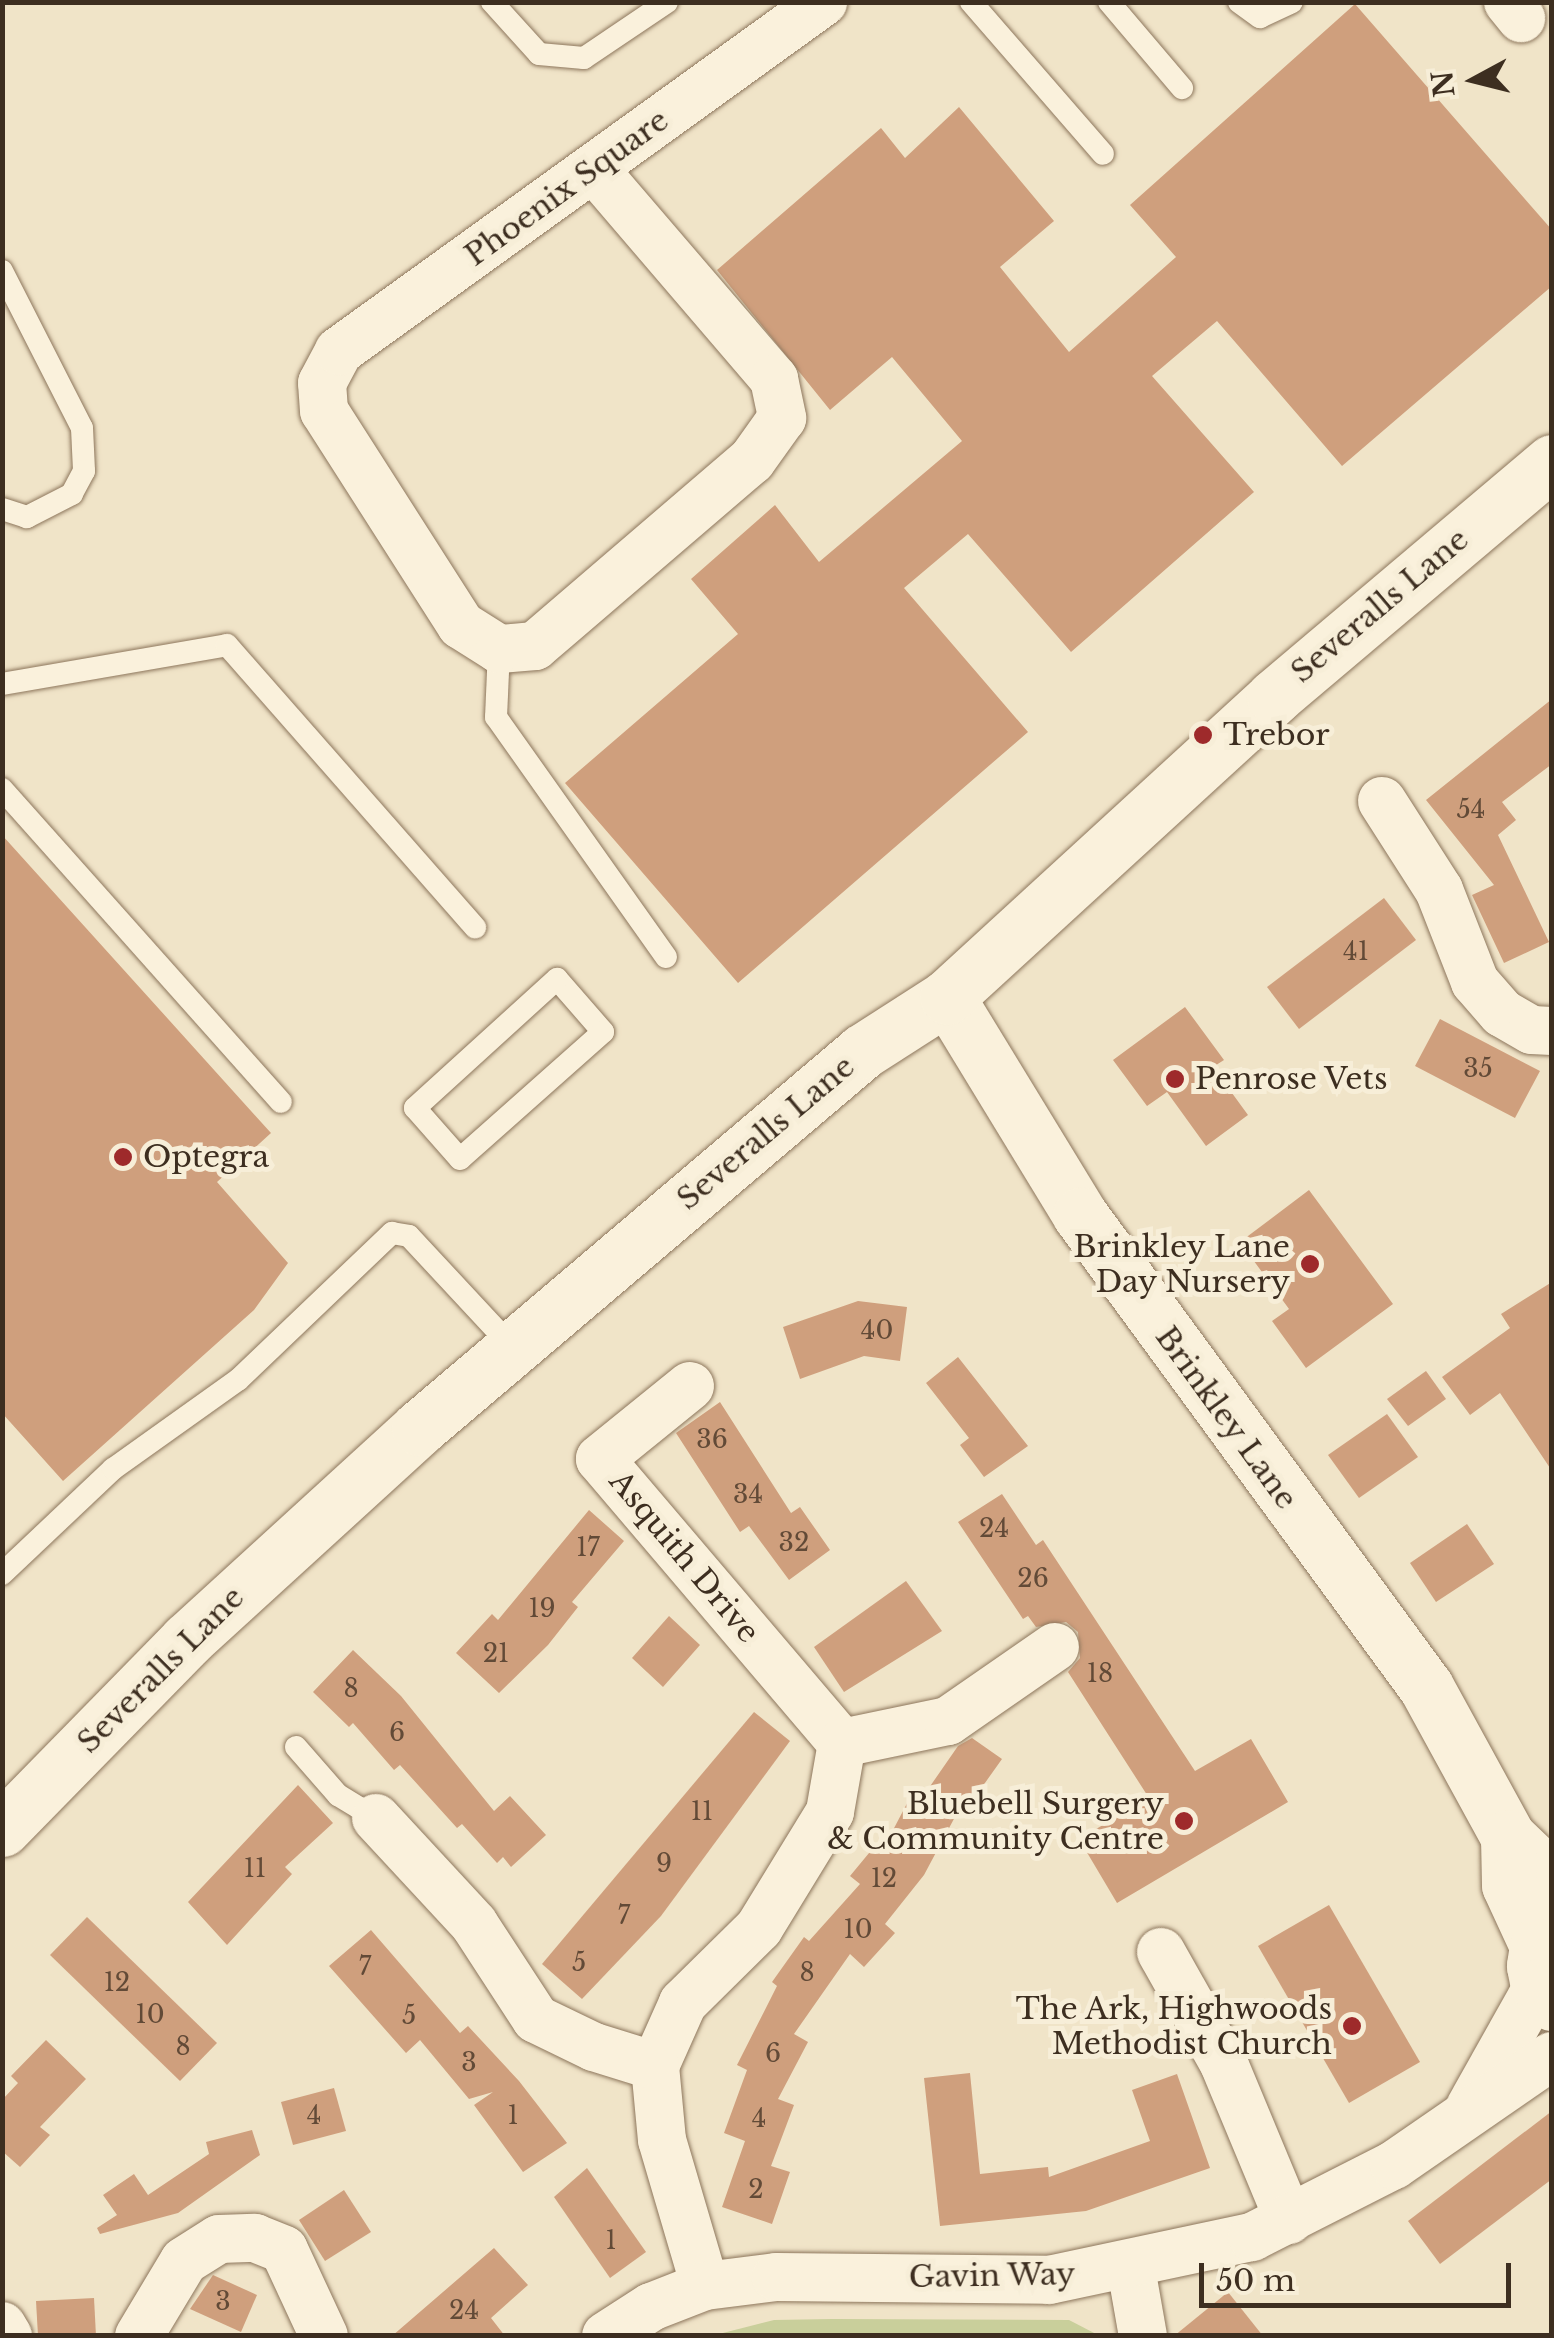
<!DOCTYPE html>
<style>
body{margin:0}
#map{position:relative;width:1554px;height:2338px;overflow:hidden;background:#f0e4c8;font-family:"Libre Baskerville",serif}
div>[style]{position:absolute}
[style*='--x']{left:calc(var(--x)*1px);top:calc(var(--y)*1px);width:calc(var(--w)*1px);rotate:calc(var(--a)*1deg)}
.green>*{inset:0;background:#c9cf9b}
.building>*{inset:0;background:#cf9f7d}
.roads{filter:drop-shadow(0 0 2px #8d765c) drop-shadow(0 0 2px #8d765c)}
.service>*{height:22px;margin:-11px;padding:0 11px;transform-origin:11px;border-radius:11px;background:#faf1dc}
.minor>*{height:48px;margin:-24px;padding:0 24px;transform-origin:24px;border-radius:24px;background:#faf1dc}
.tertiary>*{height:55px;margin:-27.5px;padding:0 27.5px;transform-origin:27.5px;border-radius:27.5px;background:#faf1dc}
.dots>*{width:28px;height:28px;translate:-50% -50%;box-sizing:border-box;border:5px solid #f7eed8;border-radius:50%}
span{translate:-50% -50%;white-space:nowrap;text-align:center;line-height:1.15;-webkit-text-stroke:10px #f7eed8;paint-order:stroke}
.number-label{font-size:25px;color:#624a37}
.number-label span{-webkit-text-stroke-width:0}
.street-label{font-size:30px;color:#3d2e20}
.poi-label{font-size:30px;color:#3d2e20}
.left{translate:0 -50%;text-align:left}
.right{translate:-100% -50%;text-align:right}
.frame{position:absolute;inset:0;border:5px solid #3d2e20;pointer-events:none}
.north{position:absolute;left:1424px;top:30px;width:100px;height:100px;-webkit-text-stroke:8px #f7eed8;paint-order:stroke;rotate:263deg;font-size:28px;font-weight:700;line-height:40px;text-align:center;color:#3d2e20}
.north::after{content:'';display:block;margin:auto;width:35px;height:45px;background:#3d2e20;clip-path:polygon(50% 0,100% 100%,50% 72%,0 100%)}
.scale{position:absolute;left:1199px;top:2263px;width:312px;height:45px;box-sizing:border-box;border:5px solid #3d2e20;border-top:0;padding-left:12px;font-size:30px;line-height:35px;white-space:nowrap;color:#3d2e20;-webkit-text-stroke:8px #f7eed8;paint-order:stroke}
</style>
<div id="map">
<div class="green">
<i style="clip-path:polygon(832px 2319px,1069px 2320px,1098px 2335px,715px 2335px,774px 2320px)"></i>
</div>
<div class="building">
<i style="clip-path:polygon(1355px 4px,1552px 230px,1552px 286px,1342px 466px,1217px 321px,1152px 376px,1254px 492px,1071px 652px,968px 534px,904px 588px,1028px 732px,738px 983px,565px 783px,738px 634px,691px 579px,775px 505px,819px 562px,962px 441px,892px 357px,830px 410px,717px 270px,881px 128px,905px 158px,959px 107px,1054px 221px,1000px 267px,1069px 352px,1176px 257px,1130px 205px)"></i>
<i style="clip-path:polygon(1552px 699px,1552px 764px,1502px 802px,1516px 820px,1498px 835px,1549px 942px,1504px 963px,1472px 895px,1494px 885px,1426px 800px)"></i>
<i style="clip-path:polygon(2px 835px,271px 1133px,217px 1182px,288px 1263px,254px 1310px,63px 1481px,2px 1413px)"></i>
<i style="clip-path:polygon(1384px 898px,1416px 940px,1299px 1029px,1267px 987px)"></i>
<i style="clip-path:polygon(1185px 1007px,1224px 1060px,1213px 1067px,1248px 1115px,1206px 1146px,1167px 1092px,1147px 1106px,1113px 1060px)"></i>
<i style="clip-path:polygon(1440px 1019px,1540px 1071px,1515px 1118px,1415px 1066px)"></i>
<i style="clip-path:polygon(1309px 1190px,1393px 1304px,1306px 1368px,1272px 1321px,1289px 1309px,1240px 1242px)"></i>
<i style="clip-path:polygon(1552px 1282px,1552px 1471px,1500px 1393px,1470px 1415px,1442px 1377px,1510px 1328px,1501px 1314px)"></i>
<i style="clip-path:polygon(858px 1301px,907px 1307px,900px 1361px,864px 1356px,800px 1379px,783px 1327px)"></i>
<i style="clip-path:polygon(958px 1357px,1028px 1446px,984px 1477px,960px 1445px,969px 1438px,926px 1383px)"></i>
<i style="clip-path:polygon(1426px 1371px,1446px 1399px,1408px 1426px,1387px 1399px)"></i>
<i style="clip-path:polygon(720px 1402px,791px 1513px,800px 1507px,830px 1550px,789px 1580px,749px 1526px,740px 1532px,676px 1433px)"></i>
<i style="clip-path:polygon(1387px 1414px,1418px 1457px,1359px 1498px,1328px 1455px)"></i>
<i style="clip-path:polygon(1002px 1494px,1036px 1545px,1043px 1540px,1195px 1771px,1251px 1739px,1288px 1802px,1117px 1903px,1079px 1839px,1149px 1798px,1068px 1672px,1080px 1658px,1078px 1632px,1066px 1622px,1036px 1627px,1028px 1616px,1023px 1619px,958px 1522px)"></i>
<i style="clip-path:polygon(589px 1510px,624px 1541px,572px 1602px,578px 1607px,548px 1645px,499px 1693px,456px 1653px,492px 1614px,498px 1620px)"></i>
<i style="clip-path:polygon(1467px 1524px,1494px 1564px,1436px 1602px,1410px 1563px)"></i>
<i style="clip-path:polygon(906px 1581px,942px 1631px,844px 1692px,814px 1647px)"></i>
<i style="clip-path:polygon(669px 1616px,700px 1645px,663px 1687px,632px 1658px)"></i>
<i style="clip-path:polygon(353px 1650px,401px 1696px,494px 1811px,510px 1796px,546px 1835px,511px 1867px,503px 1857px,497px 1863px,462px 1824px,457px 1828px,400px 1765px,394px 1770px,353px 1723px,349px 1727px,313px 1692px)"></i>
<i style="clip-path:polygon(754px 1712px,790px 1741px,661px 1916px,582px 1999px,542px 1964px)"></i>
<i style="clip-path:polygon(972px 1738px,1002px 1759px,970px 1804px,964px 1800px,924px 1875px,885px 1924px,895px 1933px,864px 1967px,850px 1954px,794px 2034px,808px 2042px,778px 2099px,794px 2105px,771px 2166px,790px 2172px,772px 2224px,722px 2207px,745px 2141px,724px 2133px,747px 2070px,737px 2065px,777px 1986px,772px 1982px,804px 1937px,809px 1941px,860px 1884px,850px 1876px,874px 1847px,881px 1853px,914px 1790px,924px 1795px,958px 1746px)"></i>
<i style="clip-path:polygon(298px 1785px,333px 1823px,285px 1867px,292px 1874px,227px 1945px,188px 1902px)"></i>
<i style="clip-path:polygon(1329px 1905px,1420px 2062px,1349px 2103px,1258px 1946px)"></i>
<i style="clip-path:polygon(87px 1917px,217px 2043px,180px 2081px,50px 1955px)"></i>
<i style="clip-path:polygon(371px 1930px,460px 2033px,468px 2026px,519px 2081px,567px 2143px,523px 2172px,474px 2105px,493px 2092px,469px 2099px,420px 2040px,406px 2053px,329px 1966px)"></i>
<i style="clip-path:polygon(46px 2040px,86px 2079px,40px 2127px,50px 2135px,20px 2167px,2px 2151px,2px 2100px,18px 2083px,11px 2076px)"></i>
<i style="clip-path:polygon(970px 2073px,980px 2174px,1048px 2167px,1049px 2177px,1150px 2141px,1132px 2090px,1177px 2074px,1210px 2168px,1086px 2211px,940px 2226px,924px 2078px)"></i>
<i style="clip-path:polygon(334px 2088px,346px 2131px,293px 2145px,281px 2102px)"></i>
<i style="clip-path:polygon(1552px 2111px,1552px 2179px,1440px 2264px,1408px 2221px)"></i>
<i style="clip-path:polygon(252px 2130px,260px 2155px,178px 2213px,100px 2234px,97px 2228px,117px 2215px,103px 2195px,134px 2174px,148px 2195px,209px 2154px,206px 2142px)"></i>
<i style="clip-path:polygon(587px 2168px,646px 2252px,610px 2278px,554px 2197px)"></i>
<i style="clip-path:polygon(344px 2190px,371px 2232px,325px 2261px,299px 2220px)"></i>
<i style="clip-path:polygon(494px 2248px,528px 2285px,491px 2318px,505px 2336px,392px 2336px)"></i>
<i style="clip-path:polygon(213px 2275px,257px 2295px,241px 2332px,190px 2309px)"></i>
<i style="clip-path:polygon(1228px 2292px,1263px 2336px,1174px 2336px)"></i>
<i style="clip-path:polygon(94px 2298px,96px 2336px,38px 2336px,36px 2301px)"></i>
</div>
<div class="roads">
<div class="service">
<i style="--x:492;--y:2;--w:70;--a:47.9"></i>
<i style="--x:539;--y:54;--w:45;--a:5.1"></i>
<i style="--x:584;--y:58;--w:100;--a:-34"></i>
<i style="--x:971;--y:2;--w:201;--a:49"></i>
<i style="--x:1109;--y:2;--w:113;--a:49.7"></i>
<i style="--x:1239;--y:2;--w:26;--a:36"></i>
<i style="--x:1260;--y:17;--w:35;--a:-25"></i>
<i style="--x:2;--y:271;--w:176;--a:63"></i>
<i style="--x:82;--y:428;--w:43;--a:87.3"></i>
<i style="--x:84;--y:471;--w:26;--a:118"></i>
<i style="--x:72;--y:494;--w:51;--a:152.9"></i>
<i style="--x:27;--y:517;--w:26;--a:-162"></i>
<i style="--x:499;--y:649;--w:68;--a:92.5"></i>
<i style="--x:496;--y:717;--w:294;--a:54.7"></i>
<i style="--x:2;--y:684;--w:228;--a:-9.8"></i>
<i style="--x:227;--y:645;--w:376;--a:48.7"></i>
<i style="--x:2;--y:789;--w:419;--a:48.3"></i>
<i style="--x:557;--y:979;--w:70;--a:49"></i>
<i style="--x:603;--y:1032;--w:191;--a:138.4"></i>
<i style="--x:460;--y:1159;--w:68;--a:-131.4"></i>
<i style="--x:415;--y:1108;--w:192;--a:-42.3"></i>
<i style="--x:2;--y:1574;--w:153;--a:-43.4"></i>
<i style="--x:113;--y:1469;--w:153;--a:-35.5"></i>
<i style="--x:238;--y:1380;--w:213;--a:-43.7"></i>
<i style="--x:392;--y:1233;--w:17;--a:10"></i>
<i style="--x:409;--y:1236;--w:153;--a:47.1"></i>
<i style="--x:296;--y:1747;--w:64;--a:48.8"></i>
<i style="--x:338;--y:1795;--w:44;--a:31.2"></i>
</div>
<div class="minor">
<i style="--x:1508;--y:2;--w:21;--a:51"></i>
<i style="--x:594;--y:169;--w:277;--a:49.4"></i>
<i style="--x:774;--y:379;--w:40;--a:78"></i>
<i style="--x:782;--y:418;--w:52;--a:125.5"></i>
<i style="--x:752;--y:460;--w:286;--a:139.4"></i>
<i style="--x:535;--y:646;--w:36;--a:175"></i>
<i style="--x:499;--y:649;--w:45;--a:-147.7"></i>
<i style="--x:461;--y:625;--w:254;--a:-122.6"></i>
<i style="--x:324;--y:411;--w:28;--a:-94"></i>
<i style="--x:322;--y:383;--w:36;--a:-62"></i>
<i style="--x:339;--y:351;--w:597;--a:-35.79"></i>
<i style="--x:1382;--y:801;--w:106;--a:57.4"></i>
<i style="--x:1439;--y:890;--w:99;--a:68.6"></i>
<i style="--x:1475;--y:982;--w:41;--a:48.9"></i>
<i style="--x:1502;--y:1013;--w:34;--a:30"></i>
<i style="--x:1532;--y:1030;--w:20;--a:3"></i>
<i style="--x:690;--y:1386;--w:116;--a:141"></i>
<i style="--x:600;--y:1459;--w:373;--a:49.6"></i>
<i style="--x:842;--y:1743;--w:70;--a:99.9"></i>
<i style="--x:830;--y:1812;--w:136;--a:121.5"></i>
<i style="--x:759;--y:1928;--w:107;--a:135.4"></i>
<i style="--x:683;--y:2003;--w:69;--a:114"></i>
<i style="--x:655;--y:2066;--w:74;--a:84.6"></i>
<i style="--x:662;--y:2140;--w:152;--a:73.6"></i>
<i style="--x:842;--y:1743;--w:108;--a:-11.7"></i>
<i style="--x:948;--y:1721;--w:130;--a:-34.7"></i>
<i style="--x:376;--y:1818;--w:144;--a:47.2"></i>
<i style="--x:474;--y:1924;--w:113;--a:56.9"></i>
<i style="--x:536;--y:2019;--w:64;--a:25.8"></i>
<i style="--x:594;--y:2047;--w:64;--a:17.3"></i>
<i style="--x:1161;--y:1952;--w:129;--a:60.6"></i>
<i style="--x:1224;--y:2064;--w:169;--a:67.4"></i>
<i style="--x:1470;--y:2107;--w:139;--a:-60.7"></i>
<i style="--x:1131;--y:2268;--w:69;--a:80"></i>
<i style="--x:2;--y:2326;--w:12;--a:59"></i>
<i style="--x:139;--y:2336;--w:87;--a:-59"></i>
<i style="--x:184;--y:2261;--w:41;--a:-32.2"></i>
<i style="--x:219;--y:2239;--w:36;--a:-2"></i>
<i style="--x:255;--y:2238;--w:31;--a:22"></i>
<i style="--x:284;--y:2250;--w:95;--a:65.1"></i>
<i style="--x:606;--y:2336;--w:54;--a:-32.8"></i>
<i style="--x:651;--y:2307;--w:58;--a:-21.3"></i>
<i style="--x:705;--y:2286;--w:72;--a:-7.2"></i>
<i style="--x:776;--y:2277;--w:273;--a:0.6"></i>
<i style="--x:1049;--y:2280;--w:208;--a:-12"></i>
<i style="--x:1252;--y:2237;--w:159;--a:-26.9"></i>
<i style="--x:1394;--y:2165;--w:192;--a:-34.6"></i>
</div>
<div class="tertiary">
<i style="--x:947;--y:997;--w:255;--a:58.6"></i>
<i style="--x:1080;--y:1215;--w:585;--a:53.76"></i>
<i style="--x:1426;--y:1687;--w:171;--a:61.3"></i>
<i style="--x:1508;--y:1837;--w:61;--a:43.7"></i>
<i style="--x:2;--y:1829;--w:264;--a:-45.6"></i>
<i style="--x:187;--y:1640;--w:314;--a:-42.4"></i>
<i style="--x:419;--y:1428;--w:582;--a:-40.33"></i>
<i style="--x:863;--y:1051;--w:100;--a:-32.7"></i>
<i style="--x:947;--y:997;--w:444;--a:-42.5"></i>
<i style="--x:1274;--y:697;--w:364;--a:-40.2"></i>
<i style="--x:1508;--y:1837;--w:48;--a:88.8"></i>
<i style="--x:1509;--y:1885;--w:67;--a:65.3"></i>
<i style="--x:1552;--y:1926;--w:25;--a:127"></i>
<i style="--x:1537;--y:1946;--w:20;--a:99"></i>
<i style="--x:1534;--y:1966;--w:20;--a:79"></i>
<i style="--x:1538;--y:1986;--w:22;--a:51"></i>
</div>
</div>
<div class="dots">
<i style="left:1203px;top:735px;background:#9e2a2b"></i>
<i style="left:1175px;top:1079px;background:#9e2a2b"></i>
<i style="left:123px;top:1157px;background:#9e2a2b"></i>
<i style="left:1310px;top:1264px;background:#9e2a2b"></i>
<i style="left:1184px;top:1821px;background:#9e2a2b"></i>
<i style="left:1352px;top:2026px;background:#9e2a2b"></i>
</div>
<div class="number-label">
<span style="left:1471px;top:810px">54</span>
<span style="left:1356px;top:952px">41</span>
<span style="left:1478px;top:1069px">35</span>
<span style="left:877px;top:1331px">40</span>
<span style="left:712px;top:1440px">36</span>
<span style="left:748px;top:1495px">34</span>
<span style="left:994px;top:1529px">24</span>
<span style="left:794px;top:1543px">32</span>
<span style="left:588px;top:1548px">17</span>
<span style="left:1033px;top:1579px">26</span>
<span style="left:542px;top:1609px">19</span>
<span style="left:496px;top:1654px">21</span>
<span style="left:1100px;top:1674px">18</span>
<span style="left:351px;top:1689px">8</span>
<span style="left:397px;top:1733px">6</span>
<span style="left:702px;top:1812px">11</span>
<span style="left:664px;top:1864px">9</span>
<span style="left:255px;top:1869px">11</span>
<span style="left:884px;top:1879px">12</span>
<span style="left:624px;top:1916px">7</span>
<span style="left:858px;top:1930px">10</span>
<span style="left:579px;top:1963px">5</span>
<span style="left:365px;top:1967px">7</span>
<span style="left:807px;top:1973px">8</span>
<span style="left:117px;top:1983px">12</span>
<span style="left:150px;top:2015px">10</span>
<span style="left:409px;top:2016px">5</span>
<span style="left:183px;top:2047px">8</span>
<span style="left:773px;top:2054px">6</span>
<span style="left:469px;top:2063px">3</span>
<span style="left:314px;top:2116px">4</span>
<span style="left:513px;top:2116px">1</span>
<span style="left:759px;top:2119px">4</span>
<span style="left:756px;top:2190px">2</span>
<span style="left:611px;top:2241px">1</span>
<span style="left:223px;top:2302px">3</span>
<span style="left:464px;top:2311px">24</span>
</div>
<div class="street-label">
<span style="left:567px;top:188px;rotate:-36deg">Phoenix Square</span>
<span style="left:1380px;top:606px;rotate:-40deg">Severalls Lane</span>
<span style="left:766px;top:1133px;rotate:-40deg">Severalls Lane</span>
<span style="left:1226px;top:1418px;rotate:54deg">Brinkley Lane</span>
<span style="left:684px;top:1557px;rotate:50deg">Asquith Drive</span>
<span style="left:161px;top:1670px;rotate:-45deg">Severalls Lane</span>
<span style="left:992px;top:2276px;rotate:-1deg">Gavin Way</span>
</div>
<div class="poi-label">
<span class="left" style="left:1223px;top:735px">Trebor</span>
<span class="left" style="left:1195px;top:1079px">Penrose Vets</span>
<span class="left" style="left:143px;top:1157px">Optegra</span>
<span class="right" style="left:1290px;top:1264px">Brinkley Lane<br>Day Nursery</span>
<span class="right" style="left:1164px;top:1821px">Bluebell Surgery<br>&amp; Community Centre</span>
<span class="right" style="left:1332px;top:2026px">The Ark, Highwoods<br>Methodist Church</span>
</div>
<div class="frame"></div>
<div class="north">N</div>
<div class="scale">50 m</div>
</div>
